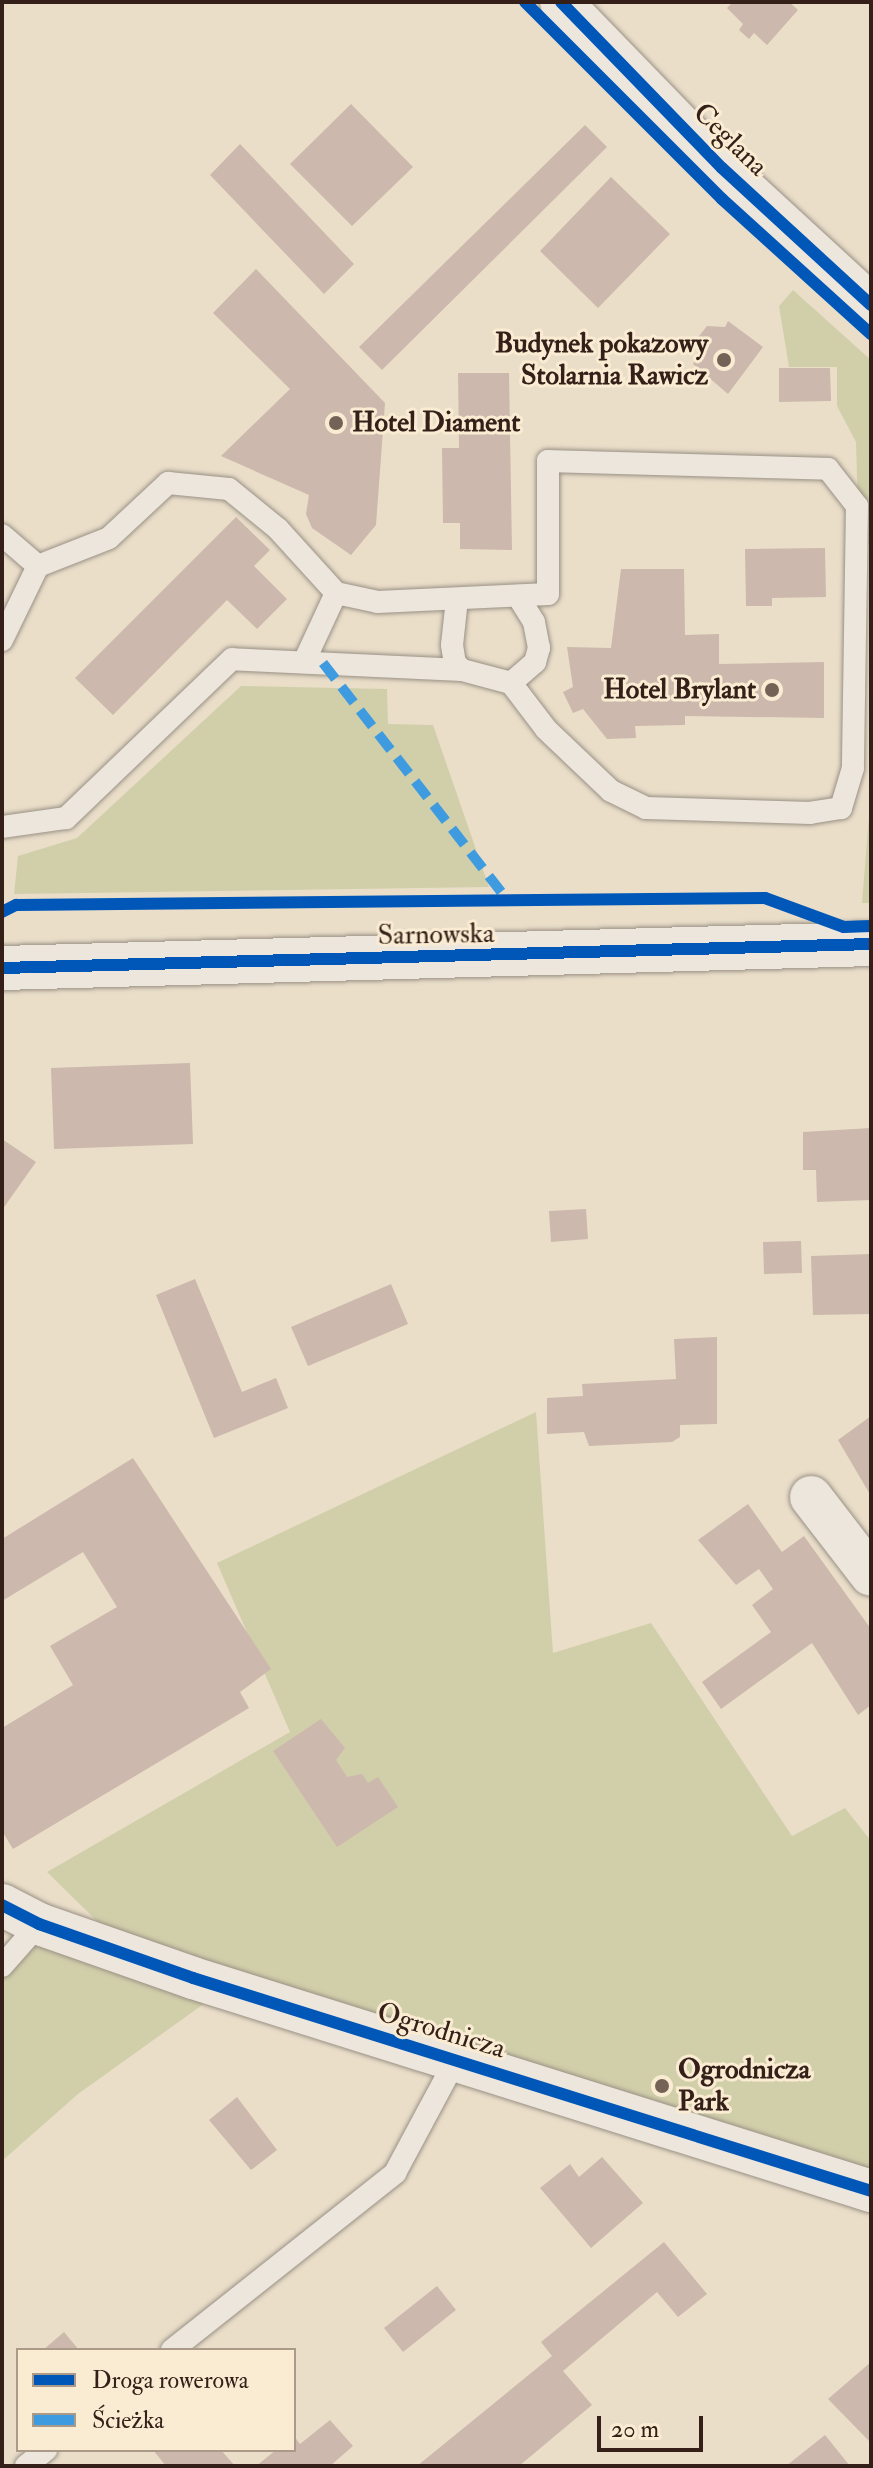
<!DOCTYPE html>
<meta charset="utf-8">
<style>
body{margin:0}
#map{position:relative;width:873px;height:2468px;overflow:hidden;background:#eadec9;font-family:"IM FELL Double Pica",serif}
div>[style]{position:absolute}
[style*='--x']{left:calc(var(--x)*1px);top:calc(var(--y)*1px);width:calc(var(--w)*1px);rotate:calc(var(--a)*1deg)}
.green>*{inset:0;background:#d1cfaa}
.building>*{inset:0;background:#ccb8ac}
.roads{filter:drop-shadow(0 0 2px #9a9185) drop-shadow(0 0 2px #9a9185)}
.lane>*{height:22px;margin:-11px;padding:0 11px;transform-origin:11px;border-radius:11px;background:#ede6dd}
.street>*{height:42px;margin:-21px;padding:0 21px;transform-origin:21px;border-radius:21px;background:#ede6dd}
.secondary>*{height:44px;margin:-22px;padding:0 22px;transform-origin:22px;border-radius:22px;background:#ede6dd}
.quiet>*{height:10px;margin-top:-5px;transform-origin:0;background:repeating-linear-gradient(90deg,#3e9bdf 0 20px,transparent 0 30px)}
.cycleway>*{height:12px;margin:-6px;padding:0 6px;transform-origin:6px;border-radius:6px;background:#0057b8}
.dots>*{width:22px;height:22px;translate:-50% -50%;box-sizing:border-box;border:4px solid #faecd3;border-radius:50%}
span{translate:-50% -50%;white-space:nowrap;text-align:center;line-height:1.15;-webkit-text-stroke:6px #faecd3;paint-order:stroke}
.street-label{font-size:28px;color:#342018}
.poi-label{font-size:28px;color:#342018;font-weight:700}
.right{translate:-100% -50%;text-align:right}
.left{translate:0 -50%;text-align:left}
.frame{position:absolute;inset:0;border:4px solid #342018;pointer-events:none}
.legend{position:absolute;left:16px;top:2348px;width:280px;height:104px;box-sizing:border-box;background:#faecd3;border:2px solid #ab9a88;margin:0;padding:10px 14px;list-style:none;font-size:24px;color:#342018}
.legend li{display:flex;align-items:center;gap:16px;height:40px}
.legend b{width:40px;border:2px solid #ab9a88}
.scale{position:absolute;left:597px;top:2416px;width:106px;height:36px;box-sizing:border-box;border:4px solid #342018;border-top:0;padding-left:10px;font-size:24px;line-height:28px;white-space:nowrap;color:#342018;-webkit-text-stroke:6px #faecd3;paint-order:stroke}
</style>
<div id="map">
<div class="green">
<i style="clip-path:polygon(793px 290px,871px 360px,871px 545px,859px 545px,856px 442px,837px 406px,837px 367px,789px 367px,779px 306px)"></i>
<i style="clip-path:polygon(241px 686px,387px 689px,388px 724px,433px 725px,489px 887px,14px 894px,18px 856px,77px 838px)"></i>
<i style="clip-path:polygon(871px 814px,871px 903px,862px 903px,869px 815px)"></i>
<i style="clip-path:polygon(536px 1412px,553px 1653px,651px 1623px,792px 1836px,845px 1808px,871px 1841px,871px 2169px,206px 1975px,100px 1924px,47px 1872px,290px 1732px,217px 1563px)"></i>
<i style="clip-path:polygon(39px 1924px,226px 1988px,78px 2094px,2px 2161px,2px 1966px)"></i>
</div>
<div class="building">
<i style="clip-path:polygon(733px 2px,789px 2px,798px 10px,767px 45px,754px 33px,749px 39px,739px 30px,743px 24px,727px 8px)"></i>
<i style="clip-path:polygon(351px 104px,413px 167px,352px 226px,290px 164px)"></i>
<i style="clip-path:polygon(585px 125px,607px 147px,382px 370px,359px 347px)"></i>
<i style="clip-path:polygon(240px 144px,354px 264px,324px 294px,210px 175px)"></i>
<i style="clip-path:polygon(611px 177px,670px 234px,598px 308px,540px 251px)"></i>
<i style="clip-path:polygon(256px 269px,385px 403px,376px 525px,351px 555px,312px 528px,306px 514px,309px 495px,221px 456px,290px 389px,213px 313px)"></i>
<i style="clip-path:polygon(728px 321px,763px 347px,728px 394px,693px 364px,698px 356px,696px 340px,707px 326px,725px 327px)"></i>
<i style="clip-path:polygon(779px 368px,830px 368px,831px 401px,779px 402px)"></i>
<i style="clip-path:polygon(458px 373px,509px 373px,512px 550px,460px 549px,460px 523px,443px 523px,442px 448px,459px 448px)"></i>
<i style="clip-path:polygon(236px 517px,270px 550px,254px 566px,287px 599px,257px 629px,227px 600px,113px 715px,75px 678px)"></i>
<i style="clip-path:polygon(825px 548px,826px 597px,772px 598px,772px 606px,746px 606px,745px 549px)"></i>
<i style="clip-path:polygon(621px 569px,684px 569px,685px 635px,719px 634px,719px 664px,824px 662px,824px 718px,685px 716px,685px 725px,635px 726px,636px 738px,607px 739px,583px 709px,573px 713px,563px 692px,573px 687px,567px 647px,611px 648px)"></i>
<i style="clip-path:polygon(190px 1063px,193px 1144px,54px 1149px,51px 1068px)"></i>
<i style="clip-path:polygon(871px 1128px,871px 1200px,817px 1202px,816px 1170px,803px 1170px,803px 1132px)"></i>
<i style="clip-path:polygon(2px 1139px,36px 1162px,2px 1210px)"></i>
<i style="clip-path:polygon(586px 1209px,588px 1239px,551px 1242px,549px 1211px)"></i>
<i style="clip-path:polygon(801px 1241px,802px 1273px,764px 1274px,763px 1242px)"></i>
<i style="clip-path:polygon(871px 1254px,871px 1314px,813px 1315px,811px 1256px)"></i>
<i style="clip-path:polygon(195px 1279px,242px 1392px,276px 1378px,288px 1408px,214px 1438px,156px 1295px)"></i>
<i style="clip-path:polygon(391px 1284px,408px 1324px,308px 1366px,291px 1327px)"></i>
<i style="clip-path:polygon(717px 1337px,717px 1424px,680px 1425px,680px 1437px,672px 1442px,589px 1446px,584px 1432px,547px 1434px,547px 1398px,583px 1396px,582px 1384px,676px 1379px,674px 1339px)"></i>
<i style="clip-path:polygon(871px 1416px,871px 1496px,838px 1440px)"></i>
<i style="clip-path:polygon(133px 1458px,271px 1669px,240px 1692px,249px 1708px,13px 1849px,2px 1831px,2px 1728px,73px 1685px,50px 1646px,117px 1607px,83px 1552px,2px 1601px,2px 1539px)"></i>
<i style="clip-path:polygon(748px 1504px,782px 1552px,804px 1536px,871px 1629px,871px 1705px,858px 1715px,812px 1643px,721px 1709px,702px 1682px,771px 1632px,752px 1605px,773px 1589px,759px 1569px,736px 1585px,698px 1540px)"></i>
<i style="clip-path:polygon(321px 1719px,345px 1748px,336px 1760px,347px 1777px,362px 1774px,368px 1783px,378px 1777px,398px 1807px,337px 1847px,273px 1751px)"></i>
<i style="clip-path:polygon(237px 2097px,277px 2150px,251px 2170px,209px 2120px)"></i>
<i style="clip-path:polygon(602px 2157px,643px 2203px,591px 2248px,540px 2188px,570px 2164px,579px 2177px)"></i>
<i style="clip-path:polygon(664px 2242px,707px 2294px,678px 2317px,657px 2292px,563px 2371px,592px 2405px,519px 2466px,417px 2466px,552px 2356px,541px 2342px)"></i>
<i style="clip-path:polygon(437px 2286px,456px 2310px,403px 2352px,384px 2328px)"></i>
<i style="clip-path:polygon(64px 2332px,79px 2350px,43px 2350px)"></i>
<i style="clip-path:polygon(871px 2362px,871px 2443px,828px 2399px)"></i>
<i style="clip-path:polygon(330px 2420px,353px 2446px,330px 2466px,256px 2466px,276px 2450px,294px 2450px,294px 2436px,300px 2444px)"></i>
<i style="clip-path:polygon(825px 2435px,850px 2466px,786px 2466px)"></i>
<i style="clip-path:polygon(153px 2450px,221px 2450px,235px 2466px,166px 2466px)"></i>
</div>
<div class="roads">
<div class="lane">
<i style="--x:2;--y:535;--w:48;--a:40.7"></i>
<i style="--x:457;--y:599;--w:46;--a:96.2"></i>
<i style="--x:452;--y:645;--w:18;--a:81"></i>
<i style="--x:455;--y:663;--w:10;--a:45"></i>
<i style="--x:2;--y:640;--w:82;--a:-64.1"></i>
<i style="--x:38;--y:566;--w:76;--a:-21.5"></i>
<i style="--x:109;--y:538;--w:81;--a:-43"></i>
<i style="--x:168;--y:483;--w:61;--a:5.6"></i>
<i style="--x:229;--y:489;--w:63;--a:39.2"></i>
<i style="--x:278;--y:529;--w:86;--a:47.8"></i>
<i style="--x:336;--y:593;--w:43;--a:12.1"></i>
<i style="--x:378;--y:602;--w:170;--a:-2.7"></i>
<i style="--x:548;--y:594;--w:133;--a:-90"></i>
<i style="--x:548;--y:461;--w:280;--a:1.6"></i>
<i style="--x:828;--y:469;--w:47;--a:51.9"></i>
<i style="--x:857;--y:506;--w:262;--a:90.9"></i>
<i style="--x:853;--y:768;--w:42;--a:106.7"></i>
<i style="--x:841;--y:808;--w:30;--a:171"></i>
<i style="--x:811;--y:813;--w:165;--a:-178.3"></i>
<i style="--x:646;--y:808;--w:39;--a:-154"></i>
<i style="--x:611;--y:791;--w:90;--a:-136.4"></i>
<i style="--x:546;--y:729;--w:58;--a:-127.3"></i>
<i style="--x:511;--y:683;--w:51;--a:-165.1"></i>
<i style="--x:462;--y:670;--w:230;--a:-177.3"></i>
<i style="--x:232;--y:659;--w:230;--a:136.2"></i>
<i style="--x:66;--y:818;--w:65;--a:172"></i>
<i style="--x:304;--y:662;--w:76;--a:-65.1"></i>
<i style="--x:511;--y:683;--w:32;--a:-41"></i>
<i style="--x:535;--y:662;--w:15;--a:-74"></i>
<i style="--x:539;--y:648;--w:26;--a:-101"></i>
<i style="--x:534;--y:622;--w:31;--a:-122"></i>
<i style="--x:2;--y:1966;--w:56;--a:-48.6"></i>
<i style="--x:172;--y:2350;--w:285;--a:-38.4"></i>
<i style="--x:395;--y:2173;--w:127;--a:-61.8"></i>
<i style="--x:26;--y:2466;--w:26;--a:-39"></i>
</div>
<div class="street">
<i style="--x:561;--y:2;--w:231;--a:45.9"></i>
<i style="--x:722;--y:168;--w:202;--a:42.6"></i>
<i style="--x:811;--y:1497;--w:98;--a:52.4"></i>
<i style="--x:2;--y:1905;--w:42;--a:27.2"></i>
<i style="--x:39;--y:1924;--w:163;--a:19.3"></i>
<i style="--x:193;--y:1978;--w:711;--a:17.44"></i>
</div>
<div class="secondary">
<i style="--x:2;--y:968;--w:869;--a:-1.58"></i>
</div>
</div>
<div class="quiet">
<i style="--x:323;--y:663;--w:296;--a:52.1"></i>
</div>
<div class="cycleway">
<i style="--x:525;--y:2;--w:279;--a:45"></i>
<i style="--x:722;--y:199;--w:201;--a:42.2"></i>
<i style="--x:561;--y:2;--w:231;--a:45.9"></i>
<i style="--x:722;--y:168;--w:202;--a:42.6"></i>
<i style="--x:2;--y:912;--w:16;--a:-27"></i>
<i style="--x:16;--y:905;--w:749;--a:-0.54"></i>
<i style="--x:765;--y:898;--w:84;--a:20.2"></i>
<i style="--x:844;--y:927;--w:27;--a:-2"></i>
<i style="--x:2;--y:968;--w:869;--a:-1.58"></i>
<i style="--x:2;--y:1905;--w:42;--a:27.2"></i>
<i style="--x:39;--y:1924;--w:163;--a:19.3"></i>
<i style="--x:193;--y:1978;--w:711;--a:17.44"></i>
</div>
<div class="dots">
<i style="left:724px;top:360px;background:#746256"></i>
<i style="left:336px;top:423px;background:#746256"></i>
<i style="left:772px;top:690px;background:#746256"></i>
<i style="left:662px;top:2086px;background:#746256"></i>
</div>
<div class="street-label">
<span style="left:730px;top:140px;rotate:44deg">Ceglana</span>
<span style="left:436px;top:935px;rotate:-1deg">Sarnowska</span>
<span style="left:441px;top:2031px;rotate:17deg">Ogrodnicza</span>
</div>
<div class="poi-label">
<span class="right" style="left:708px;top:360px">Budynek pokazowy<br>Stolarnia Rawicz</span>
<span class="left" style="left:352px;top:423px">Hotel Diament</span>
<span class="right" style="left:756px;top:690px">Hotel Brylant</span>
<span class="left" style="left:678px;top:2086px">Ogrodnicza<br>Park</span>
</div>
<div class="frame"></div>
<ul class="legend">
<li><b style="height:10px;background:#0057b8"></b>Droga rowerowa</li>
<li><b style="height:10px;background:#3e9bdf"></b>Ścieżka</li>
</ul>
<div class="scale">20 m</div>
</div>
